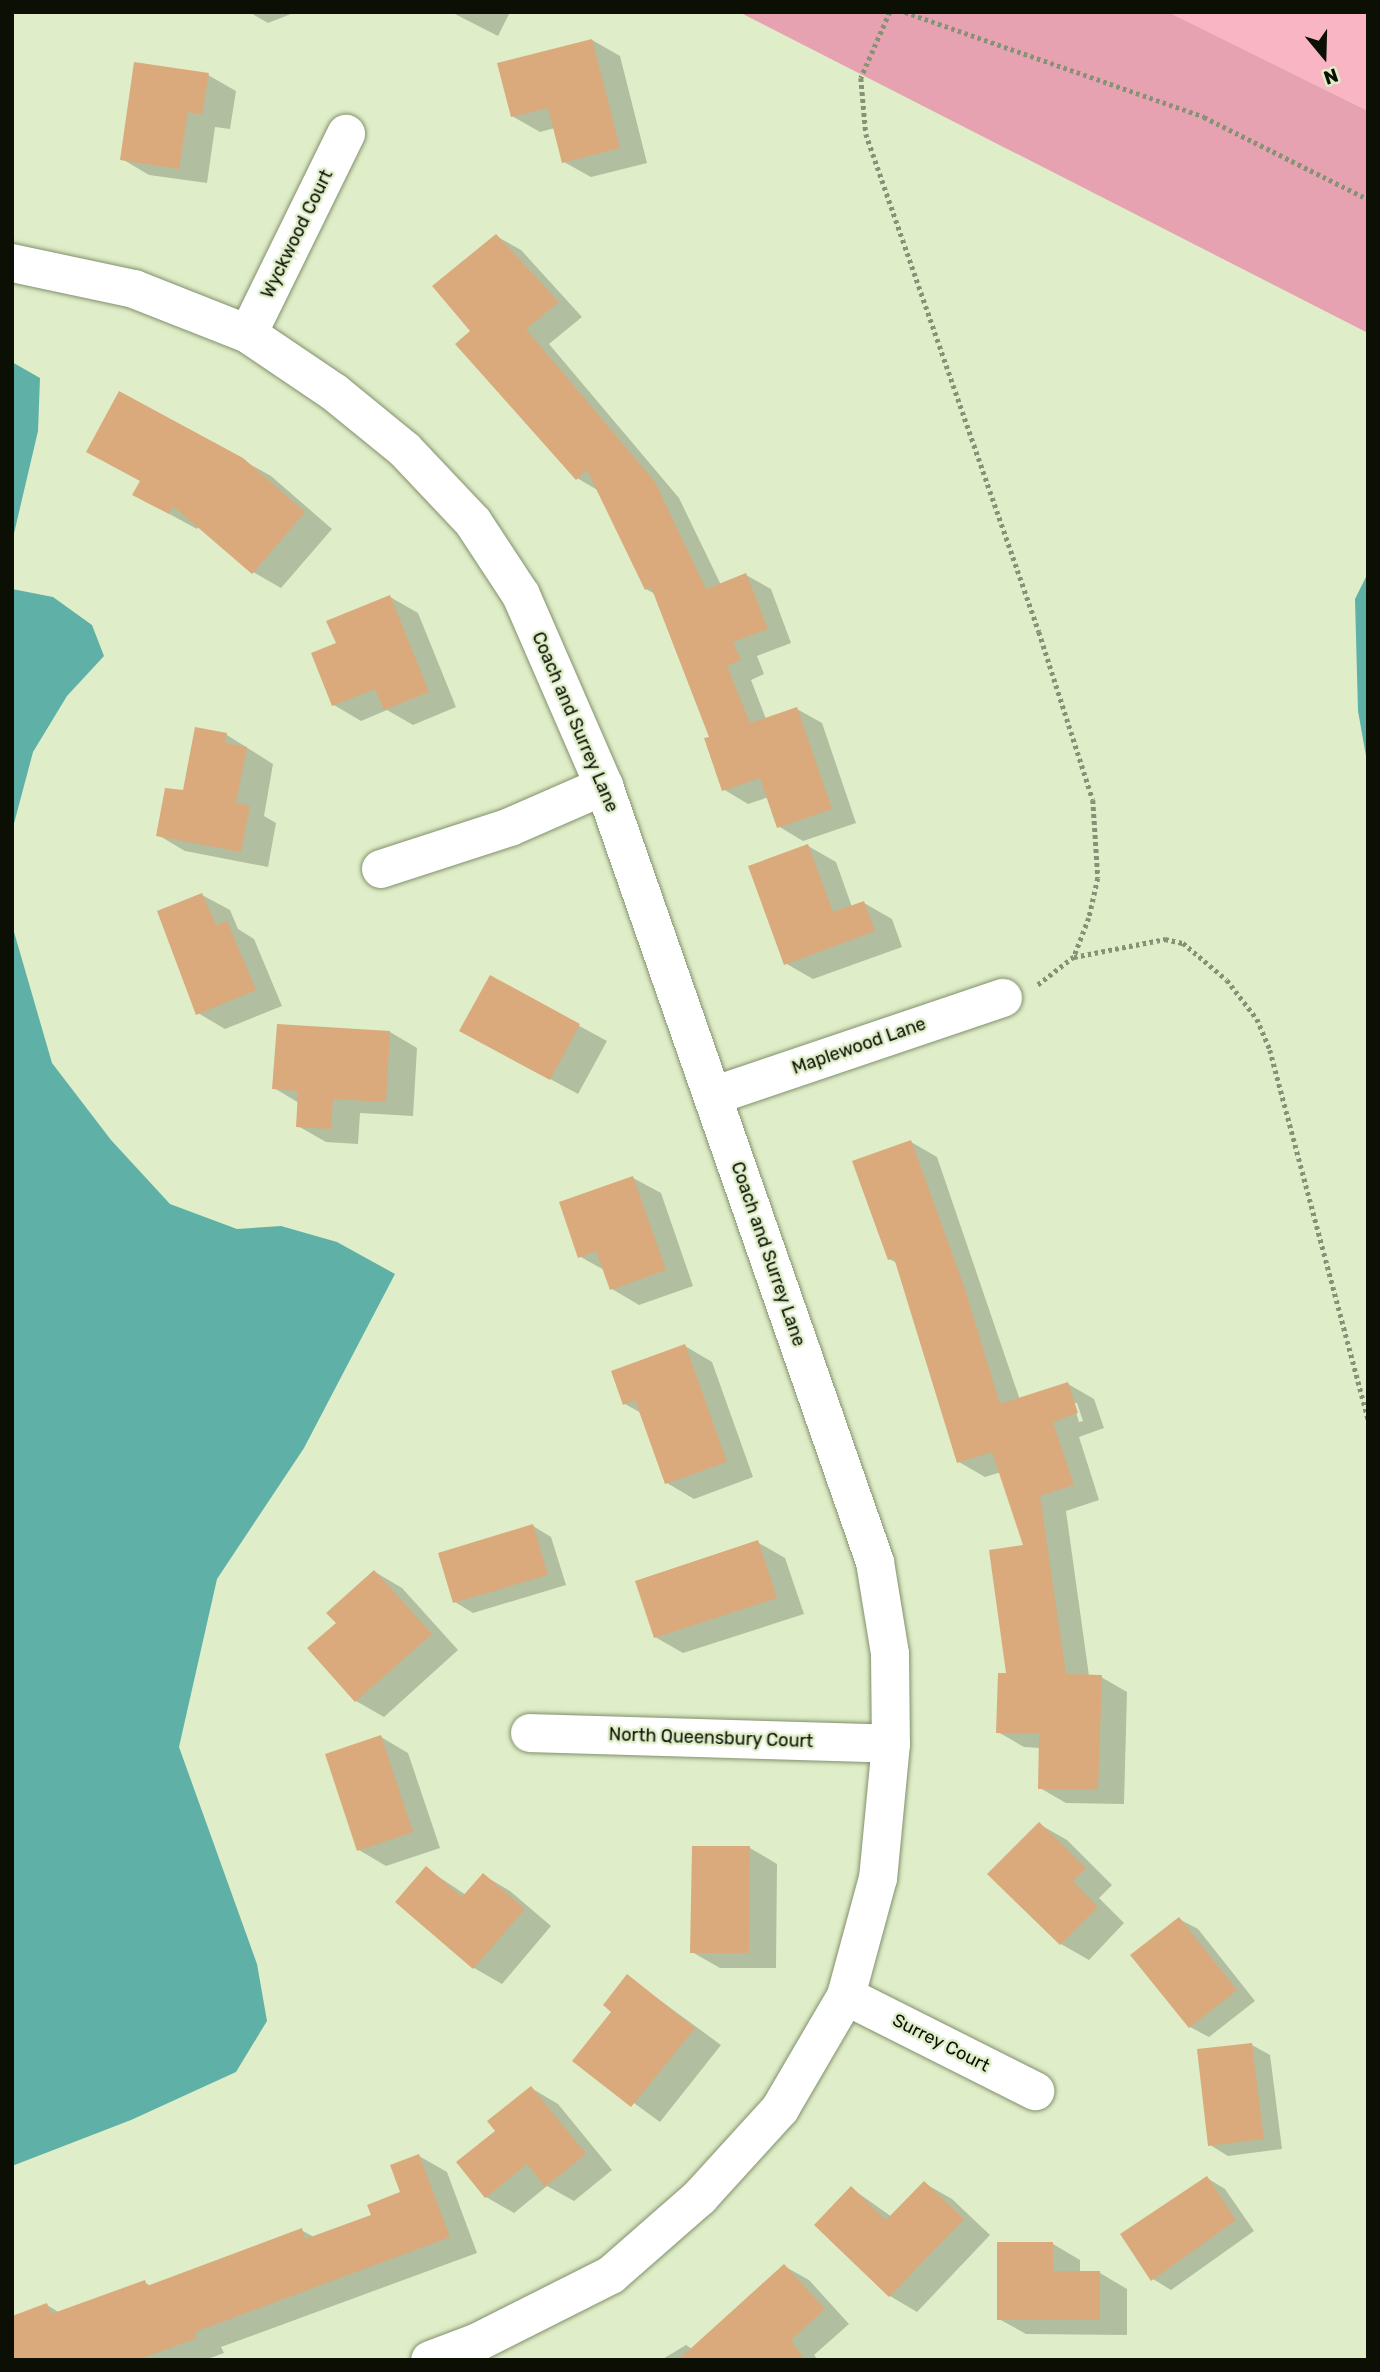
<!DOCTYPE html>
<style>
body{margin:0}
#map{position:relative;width:1380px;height:2372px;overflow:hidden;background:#dfeec8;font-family:Rubik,sans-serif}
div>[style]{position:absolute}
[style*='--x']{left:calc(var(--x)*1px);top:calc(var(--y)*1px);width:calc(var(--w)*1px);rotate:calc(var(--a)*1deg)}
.green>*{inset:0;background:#f9b5c4}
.forest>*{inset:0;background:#e6a2b1}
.water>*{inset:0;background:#5fb1a7}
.shadow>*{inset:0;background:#0003}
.building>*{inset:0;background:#daaa7d}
.path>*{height:4.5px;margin-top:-2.25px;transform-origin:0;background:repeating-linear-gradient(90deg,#879176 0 3.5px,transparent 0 7px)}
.roads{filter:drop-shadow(0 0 2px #82906d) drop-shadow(0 0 2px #82906d)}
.minor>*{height:38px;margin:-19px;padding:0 19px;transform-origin:19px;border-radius:19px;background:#fff}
span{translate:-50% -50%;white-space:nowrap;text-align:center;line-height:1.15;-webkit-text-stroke:5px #dfeec8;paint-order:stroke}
.street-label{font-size:18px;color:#0b0f04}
.frame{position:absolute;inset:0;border:14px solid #0b0f04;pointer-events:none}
.north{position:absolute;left:1289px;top:21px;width:70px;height:70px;-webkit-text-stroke:5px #dfeec8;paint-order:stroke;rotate:161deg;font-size:19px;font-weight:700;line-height:28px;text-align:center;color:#0b0f04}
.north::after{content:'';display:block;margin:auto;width:24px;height:32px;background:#0b0f04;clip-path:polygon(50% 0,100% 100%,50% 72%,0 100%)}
</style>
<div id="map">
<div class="green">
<i style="clip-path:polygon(1168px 12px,1368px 12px,1368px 111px)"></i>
</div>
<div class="forest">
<i style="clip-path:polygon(739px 12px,1168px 12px,1368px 111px,1368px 333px)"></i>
</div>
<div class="water">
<i style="clip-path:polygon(12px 362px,40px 378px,38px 431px,12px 542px)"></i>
<i style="clip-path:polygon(1368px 573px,1368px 767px,1358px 711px,1355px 599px)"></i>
<i style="clip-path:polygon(12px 589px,53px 597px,92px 625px,104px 656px,67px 696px,33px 752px,12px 831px)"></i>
<i style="clip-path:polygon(12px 925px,52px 1063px,111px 1140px,170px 1204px,237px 1229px,281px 1226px,337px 1242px,395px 1274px,304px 1448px,217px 1579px,179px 1747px,257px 1964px,267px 2021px,236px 2072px,131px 2120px,12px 2166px)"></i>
</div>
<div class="shadow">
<i style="clip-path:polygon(249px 12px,296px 12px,268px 23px)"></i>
<i style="clip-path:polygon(451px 12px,510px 12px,498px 36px)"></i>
<i style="clip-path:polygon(592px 40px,620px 56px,647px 163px,591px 177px,564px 162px,555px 128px,540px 132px,512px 116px)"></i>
<i style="clip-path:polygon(208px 75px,236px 91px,230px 129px,215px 127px,207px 183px,149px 175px,122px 159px)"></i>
<i style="clip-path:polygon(496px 236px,521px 250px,582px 317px,549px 344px,679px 498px,721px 585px,746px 575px,771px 589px,791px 643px,757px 656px,764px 674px,751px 680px,766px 719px,797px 709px,822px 723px,856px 823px,803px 841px,778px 826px,769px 797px,748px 804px,723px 789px,711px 738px,655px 594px,646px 589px,599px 491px,577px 478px,472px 331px)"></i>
<i style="clip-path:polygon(242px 460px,271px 476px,332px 529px,281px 588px,253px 572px,199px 525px,197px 529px,162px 510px)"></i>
<i style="clip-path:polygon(390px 597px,418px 613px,456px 707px,413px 725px,387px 710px,361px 721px,334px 705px,338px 644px)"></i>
<i style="clip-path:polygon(196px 729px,227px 735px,273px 764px,264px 816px,276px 823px,268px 867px,185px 851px,158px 835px,184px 792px)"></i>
<i style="clip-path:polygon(808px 846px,836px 862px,852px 907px,864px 903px,892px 919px,902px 947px,813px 979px,785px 963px)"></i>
<i style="clip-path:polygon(202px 895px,230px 910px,238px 929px,254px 939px,282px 1006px,225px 1029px,198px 1013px)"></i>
<i style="clip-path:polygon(491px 978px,607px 1041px,578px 1094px,489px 1046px)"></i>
<i style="clip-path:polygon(390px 1032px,417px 1048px,413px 1116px,360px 1113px,358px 1144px,326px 1142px,298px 1126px,299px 1103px,274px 1088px)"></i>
<i style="clip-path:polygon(evenodd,911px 1142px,937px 1157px,1020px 1400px,1068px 1384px,1094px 1399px,1104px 1428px,1079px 1437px,1099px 1500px,1066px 1511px,1089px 1676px,1101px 1677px,1127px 1692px,1124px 1804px,1066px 1803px,1040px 1788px,1041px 1748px,1024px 1747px,998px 1732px,1025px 1546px,1001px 1472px,985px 1477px,959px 1462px,897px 1263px,889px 1259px,911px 1142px,1073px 1403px,1077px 1403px,1083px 1421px,1079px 1422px,1073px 1403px)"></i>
<i style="clip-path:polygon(633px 1178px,661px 1193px,693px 1286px,639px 1305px,612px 1289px,606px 1271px,579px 1256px)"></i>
<i style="clip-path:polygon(685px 1346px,712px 1362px,753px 1477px,694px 1499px,667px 1483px,641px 1413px,625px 1404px)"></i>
<i style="clip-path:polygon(533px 1526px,551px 1537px,566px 1585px,473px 1613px,455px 1602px)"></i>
<i style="clip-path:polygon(757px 1542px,785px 1558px,804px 1614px,683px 1653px,655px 1637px)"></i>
<i style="clip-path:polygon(375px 1572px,402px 1588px,458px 1650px,384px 1717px,356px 1701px,338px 1623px)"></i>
<i style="clip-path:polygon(381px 1737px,408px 1753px,440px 1848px,386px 1866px,359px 1850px)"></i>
<i style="clip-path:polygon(1039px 1824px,1067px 1840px,1112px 1885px,1099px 1898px,1124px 1923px,1089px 1960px,1061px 1944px,990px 1874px)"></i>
<i style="clip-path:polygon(750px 1848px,777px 1864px,776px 1968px,720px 1968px,692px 1952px)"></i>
<i style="clip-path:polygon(427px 1869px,466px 1895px,483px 1875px,510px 1891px,551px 1926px,502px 1984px,474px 1968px)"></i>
<i style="clip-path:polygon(1179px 1919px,1198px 1929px,1255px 2001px,1209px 2037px,1190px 2027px)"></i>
<i style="clip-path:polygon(628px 1977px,721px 2045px,660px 2122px,575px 2060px,614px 2011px)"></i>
<i style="clip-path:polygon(1252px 2045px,1270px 2055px,1282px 2149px,1228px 2156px,1210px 2145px)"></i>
<i style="clip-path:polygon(531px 2088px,558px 2104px,612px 2170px,574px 2201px,547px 2186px,514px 2213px,486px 2197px,498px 2131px)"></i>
<i style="clip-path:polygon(419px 2156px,447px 2172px,477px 2253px,221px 2347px,224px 2353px,205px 2360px,12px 2360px,47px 2305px,60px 2313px,144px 2282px,151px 2286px,301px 2230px,314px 2237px,373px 2216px,403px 2193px)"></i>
<i style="clip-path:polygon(1207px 2178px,1225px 2189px,1254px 2231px,1171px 2290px,1153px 2279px)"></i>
<i style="clip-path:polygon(924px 2183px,952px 2199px,990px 2235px,917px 2312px,890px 2296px,851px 2188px,892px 2217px)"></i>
<i style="clip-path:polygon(1053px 2244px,1080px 2260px,1080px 2273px,1100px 2273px,1127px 2289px,1127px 2335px,1026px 2334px,999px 2319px)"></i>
<i style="clip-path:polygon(784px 2266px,809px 2280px,849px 2324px,814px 2355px,818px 2360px,661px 2360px,686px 2345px,692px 2349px)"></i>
</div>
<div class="building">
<i style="clip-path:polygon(592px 39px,620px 148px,562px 163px,548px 108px,511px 117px,497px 63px)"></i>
<i style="clip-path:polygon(134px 62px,209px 73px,202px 115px,188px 112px,179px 169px,120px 160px)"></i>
<i style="clip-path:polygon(496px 234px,559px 302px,526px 329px,655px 482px,706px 589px,746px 573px,768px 629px,733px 642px,741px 660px,727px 666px,750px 723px,797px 707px,832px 809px,777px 828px,760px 778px,722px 791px,704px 738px,709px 737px,651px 587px,645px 590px,587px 470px,576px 480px,455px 344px,470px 331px,432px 286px)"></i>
<i style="clip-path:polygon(119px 391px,243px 458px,305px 512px,252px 574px,173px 506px,169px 514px,132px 495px,140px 481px,86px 452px)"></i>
<i style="clip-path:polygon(390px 595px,429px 692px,384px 710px,375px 689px,332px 706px,311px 653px,336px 643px,326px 621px)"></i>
<i style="clip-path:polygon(195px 727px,227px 733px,225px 743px,247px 747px,236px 803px,250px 806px,241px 852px,156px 836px,165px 788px,183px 790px)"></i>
<i style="clip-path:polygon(808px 844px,833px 912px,864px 901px,875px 931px,784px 965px,748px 866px)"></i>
<i style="clip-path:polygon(202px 893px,216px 925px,227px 921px,256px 990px,196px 1015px,157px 911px)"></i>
<i style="clip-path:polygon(490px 975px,580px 1024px,550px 1080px,459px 1031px)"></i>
<i style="clip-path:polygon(277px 1024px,390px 1031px,386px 1102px,333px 1099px,331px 1129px,296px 1127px,298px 1091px,272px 1089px)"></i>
<i style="clip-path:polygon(911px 1140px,964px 1286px,1000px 1404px,1068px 1382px,1078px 1413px,1053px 1422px,1074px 1485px,1040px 1496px,1066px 1674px,1102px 1675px,1098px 1790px,1038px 1789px,1039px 1734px,996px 1733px,998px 1673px,1006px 1673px,989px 1550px,1023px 1545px,992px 1452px,957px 1463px,894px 1258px,888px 1260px,852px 1161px)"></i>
<i style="clip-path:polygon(633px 1176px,666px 1270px,610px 1290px,596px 1251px,578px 1258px,559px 1202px)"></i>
<i style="clip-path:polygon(685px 1344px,727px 1462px,665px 1484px,635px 1400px,623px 1405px,611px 1371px)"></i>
<i style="clip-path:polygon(533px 1524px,548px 1575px,453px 1603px,438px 1553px)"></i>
<i style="clip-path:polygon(758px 1540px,777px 1598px,654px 1638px,635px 1581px)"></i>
<i style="clip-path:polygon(374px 1570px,432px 1634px,355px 1702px,307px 1648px,336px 1623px,326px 1613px)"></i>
<i style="clip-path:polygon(381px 1735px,413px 1832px,357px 1851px,325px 1754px)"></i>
<i style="clip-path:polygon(1039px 1822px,1086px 1868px,1073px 1881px,1098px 1907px,1060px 1945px,987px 1874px)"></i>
<i style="clip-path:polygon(692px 1846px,750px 1846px,749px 1953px,690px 1953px)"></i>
<i style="clip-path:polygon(426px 1866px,462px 1897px,483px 1873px,525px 1909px,473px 1969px,395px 1902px)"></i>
<i style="clip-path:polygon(1179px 1917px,1237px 1990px,1189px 2028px,1130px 1955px)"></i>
<i style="clip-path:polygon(627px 1974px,695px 2028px,631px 2107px,572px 2061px,611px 2012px,603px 2005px)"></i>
<i style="clip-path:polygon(1252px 2043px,1264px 2139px,1208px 2146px,1197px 2049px)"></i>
<i style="clip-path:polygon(531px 2086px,586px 2154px,545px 2187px,527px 2164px,485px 2198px,456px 2162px,495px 2131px,487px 2121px)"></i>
<i style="clip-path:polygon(419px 2154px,450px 2237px,195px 2332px,197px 2338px,137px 2360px,12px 2360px,12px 2316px,47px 2303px,51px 2314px,145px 2280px,147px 2286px,302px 2228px,305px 2239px,371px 2215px,367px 2205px,400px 2192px,390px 2165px)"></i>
<i style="clip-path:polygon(1207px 2176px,1236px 2220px,1151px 2281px,1120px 2234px)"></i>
<i style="clip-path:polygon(924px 2181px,964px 2219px,889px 2297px,814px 2225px,851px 2186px,886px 2220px)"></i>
<i style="clip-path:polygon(997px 2242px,1053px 2242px,1053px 2271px,1100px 2271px,1100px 2320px,997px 2320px)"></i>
<i style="clip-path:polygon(784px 2264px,825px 2309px,791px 2340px,805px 2360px,678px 2360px)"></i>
</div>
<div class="path">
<i style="--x:890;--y:12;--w:72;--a:113.7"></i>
<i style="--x:861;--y:78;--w:56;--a:84.9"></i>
<i style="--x:866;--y:134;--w:527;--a:70.84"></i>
<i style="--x:1039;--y:632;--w:176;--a:72.2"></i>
<i style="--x:1093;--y:800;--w:78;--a:86.3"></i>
<i style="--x:1098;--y:878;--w:41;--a:102.7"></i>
<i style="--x:1089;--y:918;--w:42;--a:111"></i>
<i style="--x:1074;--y:957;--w:46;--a:142.1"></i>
<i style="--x:905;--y:12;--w:317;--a:19.3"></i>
<i style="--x:1204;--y:117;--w:183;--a:26.6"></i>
<i style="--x:1074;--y:957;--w:93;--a:-11.2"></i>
<i style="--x:1165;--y:939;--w:18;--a:13"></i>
<i style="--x:1183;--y:943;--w:57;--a:40.1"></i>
<i style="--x:1227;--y:980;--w:49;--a:52.4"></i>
<i style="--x:1257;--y:1019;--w:34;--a:67"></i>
<i style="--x:1270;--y:1050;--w:382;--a:75.1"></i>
</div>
<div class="roads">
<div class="minor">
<i style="--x:12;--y:263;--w:125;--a:12"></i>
<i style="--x:134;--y:289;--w:123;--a:21.5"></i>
<i style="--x:248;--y:334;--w:104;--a:34"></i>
<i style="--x:334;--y:392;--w:92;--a:39.2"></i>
<i style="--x:405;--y:450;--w:99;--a:46.6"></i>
<i style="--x:473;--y:522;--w:87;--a:56.7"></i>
<i style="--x:521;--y:595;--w:208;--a:66.5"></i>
<i style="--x:604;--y:786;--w:822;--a:70.75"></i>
<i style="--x:875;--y:1562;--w:93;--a:80.7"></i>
<i style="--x:890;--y:1654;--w:90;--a:89.4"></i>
<i style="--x:891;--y:1744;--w:135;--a:95.5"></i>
<i style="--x:878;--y:1878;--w:122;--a:105.2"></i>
<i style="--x:846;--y:1996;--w:131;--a:120.3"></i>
<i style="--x:780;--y:2109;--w:119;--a:132.3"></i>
<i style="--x:700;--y:2197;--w:118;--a:138.8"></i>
<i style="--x:611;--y:2275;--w:149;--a:153.3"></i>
<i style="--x:478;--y:2342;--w:51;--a:159.4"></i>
<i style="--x:248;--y:334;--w:223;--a:-63.9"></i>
<i style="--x:381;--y:869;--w:136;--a:-18"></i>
<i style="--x:510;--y:827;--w:103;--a:-23.6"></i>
<i style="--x:716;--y:1095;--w:303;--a:-18.7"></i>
<i style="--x:530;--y:1733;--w:361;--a:1.7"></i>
<i style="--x:846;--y:1996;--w:212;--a:26.7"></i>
</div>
</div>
<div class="street-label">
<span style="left:297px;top:234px;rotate:-64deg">Wyckwood Court</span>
<span style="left:575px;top:722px;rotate:67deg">Coach and Surrey Lane</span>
<span style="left:859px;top:1046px;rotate:-19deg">Maplewood Lane</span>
<span style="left:768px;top:1254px;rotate:71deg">Coach and Surrey Lane</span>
<span style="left:711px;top:1738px;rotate:2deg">North Queensbury Court</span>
<span style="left:941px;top:2043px;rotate:27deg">Surrey Court</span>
</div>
<div class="frame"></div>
<div class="north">N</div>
</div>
